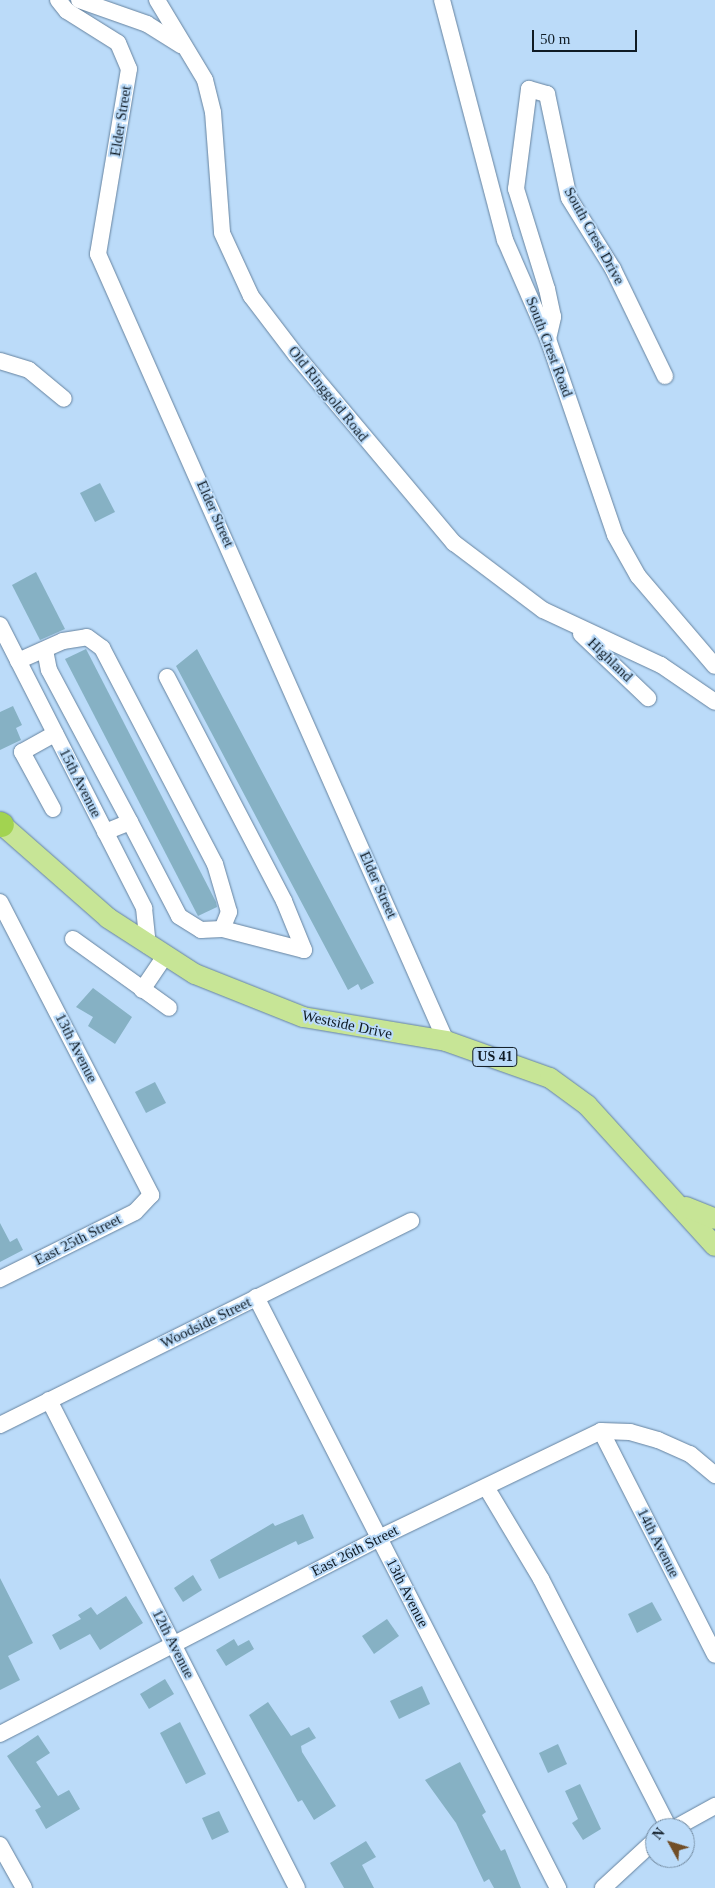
<!DOCTYPE html>
<style>
body{margin:0}
#map{position:relative;width:715px;height:1888px;overflow:hidden;background:#bbdbf9;font-family:"Times New Roman",serif}
div>[style]{position:absolute}
[style*='--x']{left:calc(var(--x)*1px);top:calc(var(--y)*1px);width:calc(var(--w)*1px);rotate:calc(var(--a)*1deg)}
.building>*{inset:0;background:#86b1c4}
.roads{filter:drop-shadow(0 0 1px #66839f) drop-shadow(0 0 1px #66839f)}
.minor>*{height:16px;margin:-8px;padding:0 8px;transform-origin:8px;border-radius:8px;background:#fff}
.major>*{height:20px;margin:-10px;padding:0 10px;transform-origin:10px;border-radius:10px;background:#c7e596}
.highway>*{height:24px;margin:-12px;padding:0 12px;transform-origin:12px;border-radius:12px;background:#a2d350}
span{translate:-50% -50%;white-space:nowrap;text-align:center;line-height:1.15;-webkit-text-stroke:4px #bbdbf9;paint-order:stroke}
.shield-label span{padding:1px 4px;background:#bbdbf9;border:1px solid;border-radius:4px;-webkit-text-stroke-width:0}
.shield-label{font-size:14px;color:#0f1b25;font-weight:700}
.street-label{font-size:15px;color:#0f1b25}
.north{position:absolute;left:645px;top:1818px;width:50px;height:50px;box-sizing:border-box;background:#bbdbf9;border:1px solid #768ea4;border-radius:50%;rotate:309deg;font-size:14px;font-weight:700;line-height:20px;text-align:center;color:#0f1b25}
.north::after{content:'';display:block;margin:auto;width:18px;height:22px;background:#714e27;clip-path:polygon(50% 0,100% 100%,50% 72%,0 100%)}
.scale{position:absolute;left:532px;top:30px;width:105px;height:22px;box-sizing:border-box;border:2px solid #0f1b25;border-top:0;padding-left:6px;font-size:15px;line-height:18px;white-space:nowrap;color:#0f1b25;-webkit-text-stroke:4px #bbdbf9;paint-order:stroke}
</style>
<div id="map">
<div class="building">
<i style="clip-path:polygon(100px 483px,115px 512px,95px 522px,80px 493px)"></i>
<i style="clip-path:polygon(36px 572px,65px 629px,40px 640px,12px 585px)"></i>
<i style="clip-path:polygon(86px 649px,216px 902px,217px 907px,198px 916px,65px 659px)"></i>
<i style="clip-path:polygon(197px 649px,374px 983px,361px 990px,358px 984px,348px 990px,176px 666px)"></i>
<i style="clip-path:polygon(13px 706px,22px 725px,16px 728px,21px 740px,0 750px,0 712px)"></i>
<i style="clip-path:polygon(93px 988px,132px 1017px,115px 1044px,88px 1026px,93px 1017px,76px 1007px)"></i>
<i style="clip-path:polygon(155px 1082px,166px 1103px,146px 1113px,135px 1092px)"></i>
<i style="clip-path:polygon(0 1223px,10px 1242px,17px 1238px,23px 1250px,0 1262px)"></i>
<i style="clip-path:polygon(303px 1514px,314px 1538px,298px 1545px,296px 1541px,219px 1579px,210px 1560px,273px 1523px,275px 1526px)"></i>
<i style="clip-path:polygon(193px 1575px,202px 1590px,183px 1602px,174px 1588px)"></i>
<i style="clip-path:polygon(0 1578px,33px 1643px,8px 1656px,20px 1680px,0 1690px)"></i>
<i style="clip-path:polygon(126px 1596px,143px 1623px,100px 1650px,90px 1634px,60px 1650px,52px 1635px,81px 1619px,78px 1615px,91px 1607px,97px 1615px)"></i>
<i style="clip-path:polygon(652px 1602px,662px 1620px,637px 1633px,628px 1614px)"></i>
<i style="clip-path:polygon(387px 1619px,399px 1636px,374px 1654px,362px 1636px)"></i>
<i style="clip-path:polygon(234px 1639px,238px 1646px,249px 1640px,254px 1649px,226px 1666px,216px 1650px)"></i>
<i style="clip-path:polygon(165px 1679px,174px 1694px,149px 1709px,140px 1694px)"></i>
<i style="clip-path:polygon(422px 1686px,430px 1704px,399px 1719px,390px 1701px)"></i>
<i style="clip-path:polygon(268px 1702px,291px 1736px,309px 1727px,316px 1738px,301px 1746px,302px 1752px,336px 1806px,314px 1820px,302px 1800px,298px 1802px,249px 1715px)"></i>
<i style="clip-path:polygon(180px 1722px,206px 1774px,186px 1784px,160px 1733px)"></i>
<i style="clip-path:polygon(38px 1735px,50px 1753px,36px 1762px,58px 1796px,69px 1790px,80px 1809px,46px 1829px,35px 1810px,41px 1807px,7px 1756px)"></i>
<i style="clip-path:polygon(558px 1744px,567px 1764px,548px 1773px,539px 1753px)"></i>
<i style="clip-path:polygon(460px 1762px,486px 1812px,482px 1815px,501px 1851px,505px 1849px,521px 1888px,494px 1888px,489px 1879px,484px 1882px,456px 1823px,425px 1780px)"></i>
<i style="clip-path:polygon(580px 1784px,601px 1829px,583px 1840px,572px 1823px,578px 1819px,565px 1791px)"></i>
<i style="clip-path:polygon(219px 1811px,229px 1832px,212px 1840px,202px 1818px)"></i>
<i style="clip-path:polygon(366px 1841px,376px 1857px,362px 1865px,374px 1888px,344px 1888px,330px 1863px)"></i>
</div>
<div class="roads">
<div class="minor">
<i style="--x:58;--y:0;--w:14;--a:51"></i>
<i style="--x:67;--y:11;--w:60;--a:32.1"></i>
<i style="--x:118;--y:43;--w:28;--a:67"></i>
<i style="--x:129;--y:69;--w:188;--a:99.5"></i>
<i style="--x:98;--y:254;--w:861;--a:66.15"></i>
<i style="--x:79;--y:0;--w:72;--a:19.4"></i>
<i style="--x:147;--y:24;--w:40;--a:32"></i>
<i style="--x:157;--y:0;--w:93;--a:59"></i>
<i style="--x:205;--y:80;--w:33;--a:76"></i>
<i style="--x:213;--y:112;--w:121;--a:85.7"></i>
<i style="--x:222;--y:233;--w:69;--a:65.3"></i>
<i style="--x:251;--y:296;--w:74;--a:52.7"></i>
<i style="--x:296;--y:355;--w:246;--a:50"></i>
<i style="--x:454;--y:543;--w:111;--a:37"></i>
<i style="--x:543;--y:610;--w:130;--a:25"></i>
<i style="--x:661;--y:665;--w:65;--a:34.4"></i>
<i style="--x:442;--y:0;--w:248;--a:75.3"></i>
<i style="--x:505;--y:240;--w:108;--a:66.5"></i>
<i style="--x:548;--y:339;--w:207;--a:71.1"></i>
<i style="--x:615;--y:535;--w:47;--a:60.7"></i>
<i style="--x:638;--y:576;--w:118;--a:49.5"></i>
<i style="--x:548;--y:339;--w:23;--a:-77"></i>
<i style="--x:553;--y:317;--w:29;--a:-102"></i>
<i style="--x:547;--y:289;--w:105;--a:-107.2"></i>
<i style="--x:516;--y:189;--w:101;--a:-82.6"></i>
<i style="--x:529;--y:89;--w:19;--a:16"></i>
<i style="--x:547;--y:94;--w:106;--a:78.1"></i>
<i style="--x:569;--y:198;--w:84;--a:58.2"></i>
<i style="--x:613;--y:269;--w:119;--a:64.1"></i>
<i style="--x:0;--y:361;--w:30;--a:17"></i>
<i style="--x:29;--y:370;--w:45;--a:39.6"></i>
<i style="--x:0;--y:625;--w:318;--a:63"></i>
<i style="--x:144;--y:908;--w:38;--a:84"></i>
<i style="--x:581;--y:634;--w:93;--a:43.7"></i>
<i style="--x:45;--y:650;--w:20;--a:79"></i>
<i style="--x:49;--y:670;--w:172;--a:61.9"></i>
<i style="--x:18;--y:661;--w:49;--a:-24"></i>
<i style="--x:63;--y:641;--w:24;--a:-9"></i>
<i style="--x:87;--y:637;--w:19;--a:36"></i>
<i style="--x:102;--y:648;--w:244;--a:62.4"></i>
<i style="--x:215;--y:864;--w:50;--a:73.7"></i>
<i style="--x:229;--y:912;--w:18;--a:112"></i>
<i style="--x:222;--y:929;--w:21;--a:177"></i>
<i style="--x:201;--y:930;--w:26;--a:-148"></i>
<i style="--x:179;--y:916;--w:106;--a:-117.5"></i>
<i style="--x:130;--y:822;--w:27;--a:158"></i>
<i style="--x:167;--y:677;--w:253;--a:62.4"></i>
<i style="--x:284;--y:901;--w:53;--a:67.8"></i>
<i style="--x:304;--y:950;--w:85;--a:-165.6"></i>
<i style="--x:53;--y:809;--w:65;--a:-118.5"></i>
<i style="--x:22;--y:752;--w:38;--a:-29"></i>
<i style="--x:0;--y:902;--w:330;--a:62.7"></i>
<i style="--x:151;--y:1195;--w:23;--a:133"></i>
<i style="--x:135;--y:1212;--w:151;--a:153.6"></i>
<i style="--x:73;--y:939;--w:118;--a:35.7"></i>
<i style="--x:142;--y:990;--w:41;--a:-55.9"></i>
<i style="--x:256;--y:1297;--w:664;--a:62.93"></i>
<i style="--x:49;--y:1400;--w:547;--a:63.06"></i>
<i style="--x:0;--y:1425;--w:459;--a:-26.4"></i>
<i style="--x:601;--y:1431;--w:251;--a:63"></i>
<i style="--x:486;--y:1487;--w:107;--a:59.1"></i>
<i style="--x:541;--y:1579;--w:280;--a:62.8"></i>
<i style="--x:0;--y:1734;--w:427;--a:-27.3"></i>
<i style="--x:379;--y:1538;--w:246;--a:-25.7"></i>
<i style="--x:601;--y:1431;--w:29;--a:2"></i>
<i style="--x:630;--y:1432;--w:29;--a:16"></i>
<i style="--x:658;--y:1440;--w:35;--a:24"></i>
<i style="--x:690;--y:1454;--w:33;--a:40"></i>
<i style="--x:675;--y:1828;--w:46;--a:-28.8"></i>
<i style="--x:0;--y:1845;--w:49;--a:60.8"></i>
<i style="--x:603;--y:1888;--w:71;--a:-42.7"></i>
</div>
<div class="major">
<i style="--x:0;--y:823;--w:144;--a:41.3"></i>
<i style="--x:108;--y:918;--w:103;--a:32.8"></i>
<i style="--x:195;--y:974;--w:116;--a:21.7"></i>
<i style="--x:303;--y:1017;--w:145;--a:9.5"></i>
<i style="--x:446;--y:1041;--w:110;--a:19.6"></i>
<i style="--x:550;--y:1078;--w:46;--a:36.1"></i>
<i style="--x:587;--y:1105;--w:190;--a:47.8"></i>
<i style="--x:686;--y:1207;--w:31;--a:22"></i>
</div>
<div class="highway">
<i style="--x:0;--y:824;--w:2;--a:27"></i>
</div>
</div>
<div class="shield-label">
<span style="left:495px;top:1057px">US 41</span>
</div>
<div class="street-label">
<span style="left:121px;top:121px;rotate:-81deg">Elder Street</span>
<span style="left:594px;top:236px;rotate:61deg">South Crest Drive</span>
<span style="left:549px;top:347px;rotate:69deg">South Crest Road</span>
<span style="left:328px;top:394px;rotate:51deg">Old Ringgold Road</span>
<span style="left:215px;top:514px;rotate:66deg">Elder Street</span>
<span style="left:610px;top:660px;rotate:44deg">Highland</span>
<span style="left:80px;top:783px;rotate:63deg">15th Avenue</span>
<span style="left:378px;top:885px;rotate:66deg">Elder Street</span>
<span style="left:347px;top:1025px;rotate:12deg">Westside Drive</span>
<span style="left:76px;top:1048px;rotate:63deg">13th Avenue</span>
<span style="left:78px;top:1240px;rotate:-27deg">East 25th Street</span>
<span style="left:206px;top:1323px;rotate:-26deg">Woodside Street</span>
<span style="left:658px;top:1543px;rotate:63deg">14th Avenue</span>
<span style="left:355px;top:1551px;rotate:-27deg">East 26th Street</span>
<span style="left:407px;top:1593px;rotate:63deg">13th Avenue</span>
<span style="left:173px;top:1644px;rotate:63deg">12th Avenue</span>
</div>
<div class="north">N</div>
<div class="scale">50 m</div>
</div>
